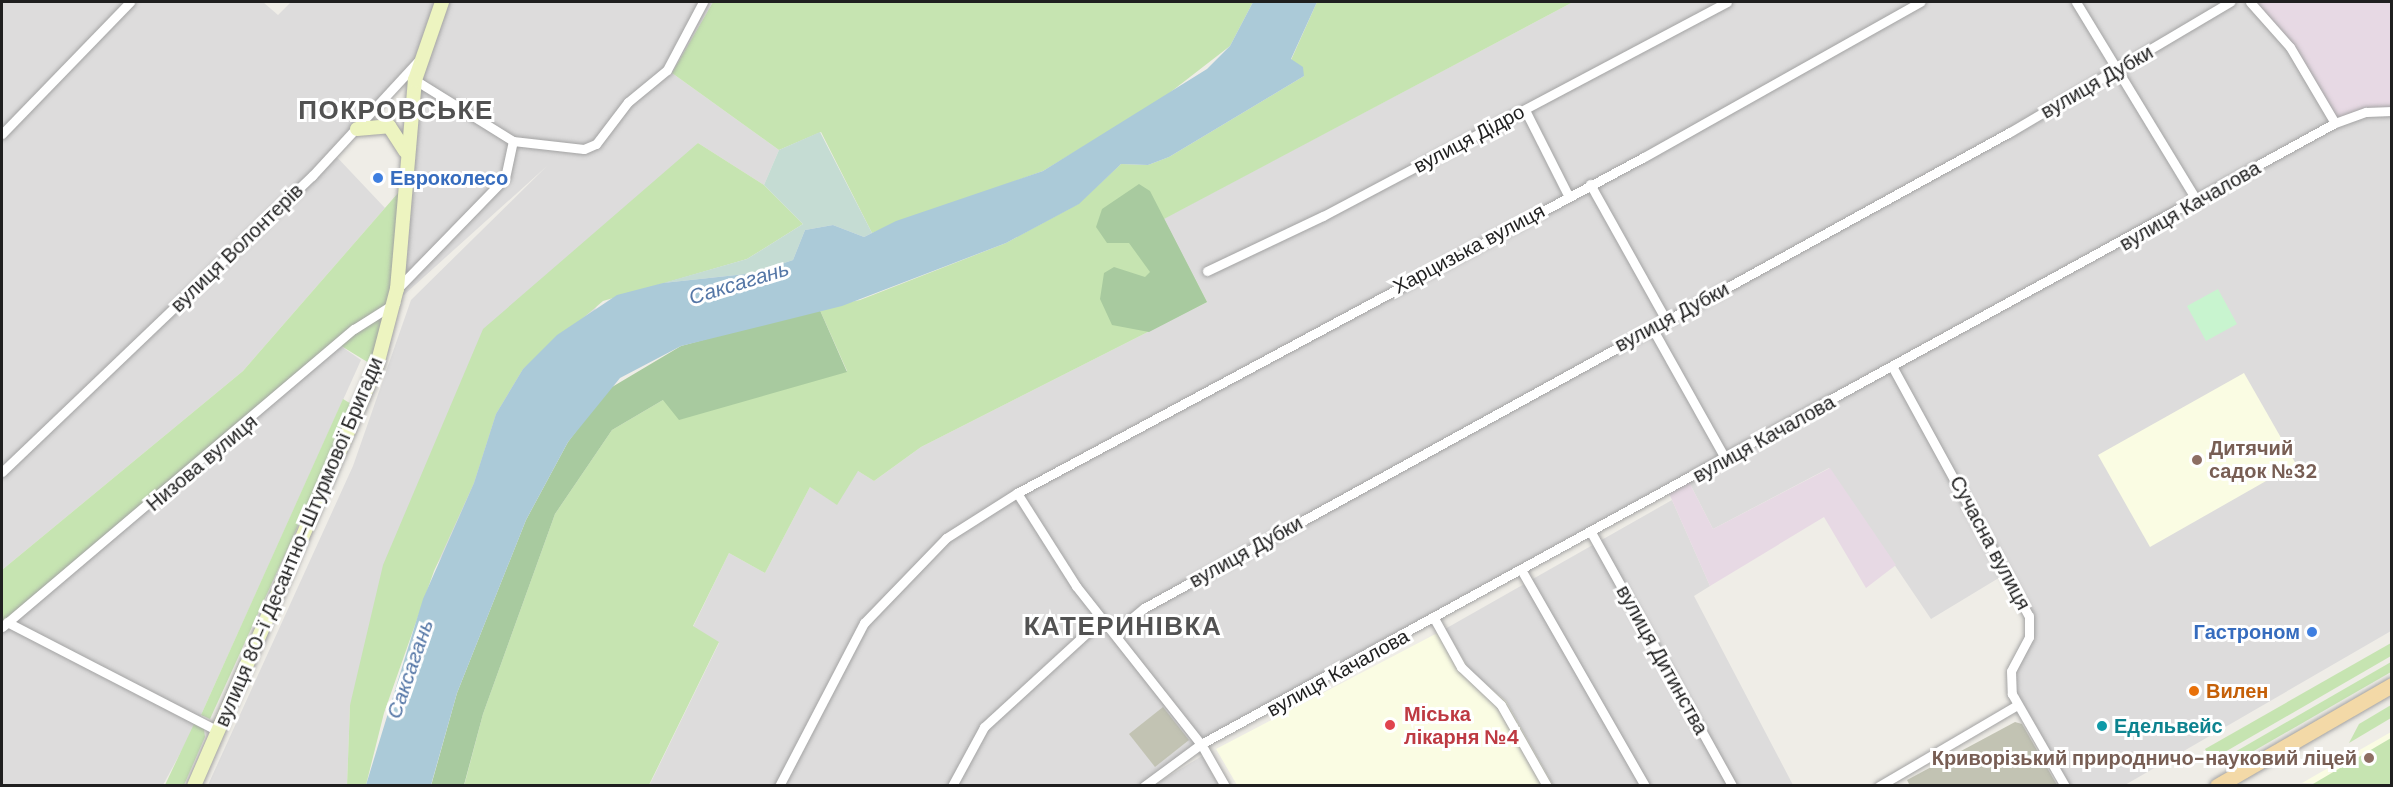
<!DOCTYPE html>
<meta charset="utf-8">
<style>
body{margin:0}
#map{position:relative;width:2393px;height:787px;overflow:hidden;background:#efede7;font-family:"DM Sans",sans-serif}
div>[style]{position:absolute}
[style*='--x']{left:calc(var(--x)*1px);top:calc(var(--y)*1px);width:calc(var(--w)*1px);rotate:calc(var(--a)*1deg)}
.residential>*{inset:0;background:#dddcdc}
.industrial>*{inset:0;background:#e7d9e4}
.education>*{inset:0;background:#fafce3}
.construction>*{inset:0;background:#c2c3b3}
.grass>*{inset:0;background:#c6e4b1}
.forest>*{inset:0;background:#a8ca9f}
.wetland>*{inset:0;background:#c5dcd3}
.park>*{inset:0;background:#c8f4cf}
.water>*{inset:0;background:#abcad8}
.roads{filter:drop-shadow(0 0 2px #a3a3a3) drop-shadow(0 0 2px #a3a3a3)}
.street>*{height:9px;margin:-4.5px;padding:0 4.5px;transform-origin:4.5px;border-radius:4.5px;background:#fff}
.secondary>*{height:14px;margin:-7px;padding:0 7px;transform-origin:7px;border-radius:7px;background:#edf4c0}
.primary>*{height:15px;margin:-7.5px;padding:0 7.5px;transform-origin:7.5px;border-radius:7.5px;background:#f3d9a7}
.dots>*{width:16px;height:16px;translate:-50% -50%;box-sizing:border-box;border:3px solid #fff;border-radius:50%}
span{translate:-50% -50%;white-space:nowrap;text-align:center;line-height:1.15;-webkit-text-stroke:6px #fff;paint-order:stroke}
.street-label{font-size:20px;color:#1f1f1f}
.shop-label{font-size:20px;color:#366cbe;font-weight:700}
.left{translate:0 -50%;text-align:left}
.right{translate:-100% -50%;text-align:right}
.education-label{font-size:20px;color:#785e54;font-weight:700}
.food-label{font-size:20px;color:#c56008;font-weight:700}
.health-label{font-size:20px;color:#be3a42;font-weight:700}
.culture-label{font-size:20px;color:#0d838f;font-weight:700}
.water-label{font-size:21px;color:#5476a6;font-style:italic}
.district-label{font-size:26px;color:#525252;font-weight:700;letter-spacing:1.5px}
.frame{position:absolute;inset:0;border:3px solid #1f1f1f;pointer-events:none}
</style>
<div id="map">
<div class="residential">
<i style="clip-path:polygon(2px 2px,263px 2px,278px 15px,291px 2px,713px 2px,672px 73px,779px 150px,764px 185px,698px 143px,350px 705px,347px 785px,208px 785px,353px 466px,411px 300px,547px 166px,395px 303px,420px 61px,334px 154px,385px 208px,243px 371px,2px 570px)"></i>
<i style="clip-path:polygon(1573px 2px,2250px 2px,2391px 111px,2391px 631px,2125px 785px,2065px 785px,2010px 682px,2031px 628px,2007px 573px,1931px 619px,1829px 468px,1713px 529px,1688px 480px,1201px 744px,1144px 785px,649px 786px,719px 643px,693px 627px,729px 553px,765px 573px,810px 487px,858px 471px,874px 481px,921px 447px,1207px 302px,1163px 219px)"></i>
<i style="clip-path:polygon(338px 344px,361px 360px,201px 715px,163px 785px,2px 786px,2px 627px)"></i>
<i style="clip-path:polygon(1672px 500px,1710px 586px,1694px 596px,1793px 785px,1553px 785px,1506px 701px,1470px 670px,1445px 629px)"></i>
<i style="clip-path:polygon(1202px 756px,1219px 785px,1156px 785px,1164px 779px)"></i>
</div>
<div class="industrial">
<i style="clip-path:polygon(2250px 2px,2391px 2px,2391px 111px,2335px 123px,2308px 76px)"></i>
<i style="clip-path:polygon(1830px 468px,1896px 565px,1866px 588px,1824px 517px,1710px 586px,1668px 491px,1688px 480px,1713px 529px)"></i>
</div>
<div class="education">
<i style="clip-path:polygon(2244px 373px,2296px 464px,2150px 547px,2098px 455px)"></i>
<i style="clip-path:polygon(1445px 629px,1469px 670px,1506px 701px,1553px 785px,1237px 785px,1216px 749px)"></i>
<i style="clip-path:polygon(2391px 732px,2391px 785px,2302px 783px)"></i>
</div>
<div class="construction">
<i style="clip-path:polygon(1163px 707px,1189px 740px,1155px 767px,1129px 734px)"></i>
<i style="clip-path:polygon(2015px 722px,2022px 724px,2057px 785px,1910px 786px,1907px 780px)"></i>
</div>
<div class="grass">
<i style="clip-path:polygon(713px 2px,1253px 2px,1230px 46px,1159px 101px,1043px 171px,872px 233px,821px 132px,779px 150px,672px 73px)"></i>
<i style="clip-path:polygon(1317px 2px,1573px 2px,1164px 219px,1207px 302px,921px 447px,874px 481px,858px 471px,837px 505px,810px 487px,765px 573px,729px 553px,693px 626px,719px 642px,649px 785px,464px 786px,483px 714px,555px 514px,612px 430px,663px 400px,847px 371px,819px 308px,860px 300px,1006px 243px,1078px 204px,1121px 164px,1148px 165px,1169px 157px,1304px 76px,1291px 60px)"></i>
<i style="clip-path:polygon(698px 143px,764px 185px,803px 224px,747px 259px,603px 301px,523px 369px,496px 414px,474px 483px,434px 571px,384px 713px,366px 785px,347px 786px,350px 705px,383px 565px,483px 329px)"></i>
<i style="clip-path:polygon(405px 185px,397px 289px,369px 363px,338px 344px,2px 627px,2px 570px,243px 371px)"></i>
<i style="clip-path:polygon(343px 399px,353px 405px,210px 719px,201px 715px)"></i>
<i style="clip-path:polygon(2391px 643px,2391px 656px,2211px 760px,2205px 749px)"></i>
<i style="clip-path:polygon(2391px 662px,2391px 672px,2226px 767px,2214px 764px)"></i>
<i style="clip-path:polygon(2391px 705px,2391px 718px,2349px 743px,2359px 724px)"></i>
<i style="clip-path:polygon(194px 724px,204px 729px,205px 737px,184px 785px,165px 785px)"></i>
<i style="clip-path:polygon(2391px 738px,2391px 785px,2313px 784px)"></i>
</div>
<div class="forest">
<i style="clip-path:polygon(1139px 184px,1150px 191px,1207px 302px,1149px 332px,1112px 325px,1100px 299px,1104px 273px,1114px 267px,1145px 277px,1150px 272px,1129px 243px,1107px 243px,1096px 227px,1102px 209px)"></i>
<i style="clip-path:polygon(819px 308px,847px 372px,679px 420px,663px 400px,612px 430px,555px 514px,483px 714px,464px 785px,431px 786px,457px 693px,526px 520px,568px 442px,607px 390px,681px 346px)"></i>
</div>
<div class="wetland">
<i style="clip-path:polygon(820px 132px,872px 233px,864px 237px,833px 225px,805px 230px,793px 260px,755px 273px,663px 283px,747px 259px,803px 224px,764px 185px,779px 150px)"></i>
</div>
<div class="park">
<i style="clip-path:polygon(2218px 289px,2237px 324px,2206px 341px,2187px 306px)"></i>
</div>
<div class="water">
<i style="clip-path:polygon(1253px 2px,1317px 2px,1291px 59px,1303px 67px,1304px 76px,1169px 157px,1148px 165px,1121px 164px,1079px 204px,1006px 243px,842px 306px,681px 346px,620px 378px,568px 442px,526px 520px,457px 693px,431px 785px,366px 785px,423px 599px,474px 483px,496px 414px,523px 369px,557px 335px,617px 295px,663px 283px,755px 273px,793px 260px,805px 230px,833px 225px,864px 237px,896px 221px,1043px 171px,1207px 69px,1230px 46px)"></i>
</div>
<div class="roads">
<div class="street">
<i style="--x:2076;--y:2;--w:233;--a:58.7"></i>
<i style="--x:2250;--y:2;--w:60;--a:48.4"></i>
<i style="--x:2290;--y:47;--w:88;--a:59.4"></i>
<i style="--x:415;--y:80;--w:115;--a:31.9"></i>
<i style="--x:513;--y:141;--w:71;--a:6.4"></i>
<i style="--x:584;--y:149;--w:13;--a:-23"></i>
<i style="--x:596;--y:144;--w:53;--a:-52.7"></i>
<i style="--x:628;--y:102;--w:50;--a:-39.4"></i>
<i style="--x:667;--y:70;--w:77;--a:-62.1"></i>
<i style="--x:1525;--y:110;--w:95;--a:63.2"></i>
<i style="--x:2;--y:134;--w:184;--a:-45.9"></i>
<i style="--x:1590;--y:184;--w:156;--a:60.8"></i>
<i style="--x:1207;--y:271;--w:128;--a:-25.4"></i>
<i style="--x:1323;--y:216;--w:457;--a:-27.9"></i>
<i style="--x:397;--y:289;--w:155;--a:-45.8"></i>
<i style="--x:505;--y:178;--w:38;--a:-78"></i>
<i style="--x:1652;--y:328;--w:149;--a:60.7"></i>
<i style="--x:1893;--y:368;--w:283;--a:61.3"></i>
<i style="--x:2029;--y:616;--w:21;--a:90"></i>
<i style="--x:2029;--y:637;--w:38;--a:118"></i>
<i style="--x:2011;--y:671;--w:23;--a:88"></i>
<i style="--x:2012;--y:694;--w:106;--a:60.1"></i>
<i style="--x:2;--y:472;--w:429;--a:-43.7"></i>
<i style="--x:312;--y:176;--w:159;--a:-47.3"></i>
<i style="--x:1017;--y:493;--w:110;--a:57.6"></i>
<i style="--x:1076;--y:586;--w:201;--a:51.7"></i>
<i style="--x:1201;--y:744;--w:48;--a:60.3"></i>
<i style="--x:1592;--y:534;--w:288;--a:60.9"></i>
<i style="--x:1523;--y:573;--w:245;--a:60.2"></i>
<i style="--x:1435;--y:620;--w:54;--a:61"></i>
<i style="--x:1461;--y:667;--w:55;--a:43.5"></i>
<i style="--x:1501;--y:705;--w:93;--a:60.4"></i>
<i style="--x:7;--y:622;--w:237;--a:27.3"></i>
<i style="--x:2;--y:627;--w:461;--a:-40.3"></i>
<i style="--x:354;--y:329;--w:49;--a:-32.4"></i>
<i style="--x:1114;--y:633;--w:39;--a:-40"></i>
<i style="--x:1144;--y:608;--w:988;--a:-28.8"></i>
<i style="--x:2010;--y:132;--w:256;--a:-30.6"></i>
<i style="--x:779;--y:786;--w:184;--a:-62.5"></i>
<i style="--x:864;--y:623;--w:118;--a:-46"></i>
<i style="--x:946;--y:538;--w:84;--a:-32.4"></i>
<i style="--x:1017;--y:493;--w:711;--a:-28.19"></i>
<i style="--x:1644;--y:157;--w:317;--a:-29.3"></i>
<i style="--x:952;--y:786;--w:67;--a:-61.5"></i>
<i style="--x:984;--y:727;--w:160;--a:-42.5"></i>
<i style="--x:1144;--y:786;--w:71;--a:-36.4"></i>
<i style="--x:1201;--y:744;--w:1293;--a:-28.71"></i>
<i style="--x:2335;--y:123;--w:33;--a:-20"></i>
<i style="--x:2366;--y:112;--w:26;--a:-2"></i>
<i style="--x:1879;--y:786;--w:160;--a:-30.4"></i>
</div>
<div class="secondary">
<i style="--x:357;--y:129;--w:32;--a:-5"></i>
<i style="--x:389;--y:126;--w:30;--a:57"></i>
<i style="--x:194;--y:786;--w:459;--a:-66.5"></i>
<i style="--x:377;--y:365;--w:79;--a:-75.3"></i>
<i style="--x:397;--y:289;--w:210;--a:-85.1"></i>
<i style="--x:415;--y:80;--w:83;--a:-70.9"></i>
</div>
<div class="primary">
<i style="--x:2217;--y:786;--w:202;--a:-30"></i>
</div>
</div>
<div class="dots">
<i style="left:378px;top:178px;background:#3f7fe0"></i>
<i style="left:2197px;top:460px;background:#8d6e63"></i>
<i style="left:2312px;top:632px;background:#3f7fe0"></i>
<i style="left:2194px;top:691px;background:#e8710a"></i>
<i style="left:1390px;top:725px;background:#e0444e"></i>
<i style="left:2102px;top:726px;background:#0f9aa8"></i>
<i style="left:2369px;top:758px;background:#8d6e63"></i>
</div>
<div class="street-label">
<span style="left:2097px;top:82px;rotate:-30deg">вулиця Дубки</span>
<span style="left:1469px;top:139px;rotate:-28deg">вулиця Дідро</span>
<span style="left:2190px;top:206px;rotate:-30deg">вулиця Качалова</span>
<span style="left:237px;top:248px;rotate:-44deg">вулиця Волонтерів</span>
<span style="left:1469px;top:249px;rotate:-28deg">Харцизька вулиця</span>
<span style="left:1672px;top:317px;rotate:-28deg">вулиця Дубки</span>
<span style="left:1764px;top:439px;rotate:-29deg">вулиця Качалова</span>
<span style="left:202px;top:463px;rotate:-40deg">Низова вулиця</span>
<span style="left:299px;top:542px;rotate:-67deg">вулиця 80-ї Десантно-Штурмової Бригади</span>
<span style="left:1990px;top:543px;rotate:62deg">Сучасна вулиця</span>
<span style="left:1246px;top:552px;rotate:-29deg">вулиця Дубки</span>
<span style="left:1662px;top:660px;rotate:61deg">вулиця Дитинства</span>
<span style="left:1338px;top:673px;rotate:-29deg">вулиця Качалова</span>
</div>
<div class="shop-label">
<span class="left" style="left:390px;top:178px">Евроколесо</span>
<span class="right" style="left:2300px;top:632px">Гастроном</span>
</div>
<div class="education-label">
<span class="left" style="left:2209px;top:460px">Дитячий<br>садок №32</span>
<span class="right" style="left:2357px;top:758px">Криворізький природничо-науковий ліцей</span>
</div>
<div class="food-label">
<span class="left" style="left:2206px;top:691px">Вилен</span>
</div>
<div class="health-label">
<span class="left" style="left:1404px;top:726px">Міська<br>лікарня №4</span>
</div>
<div class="culture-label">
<span class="left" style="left:2114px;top:726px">Едельвейс</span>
</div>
<div class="water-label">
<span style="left:739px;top:283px;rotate:-17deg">Саксагань</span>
<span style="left:410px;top:669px;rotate:-71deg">Саксагань</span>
</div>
<div class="district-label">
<span style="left:396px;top:111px">ПОКРОВСЬКЕ</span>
<span style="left:1123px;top:627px">КАТЕРИНІВКА</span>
</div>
<div class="frame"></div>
</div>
